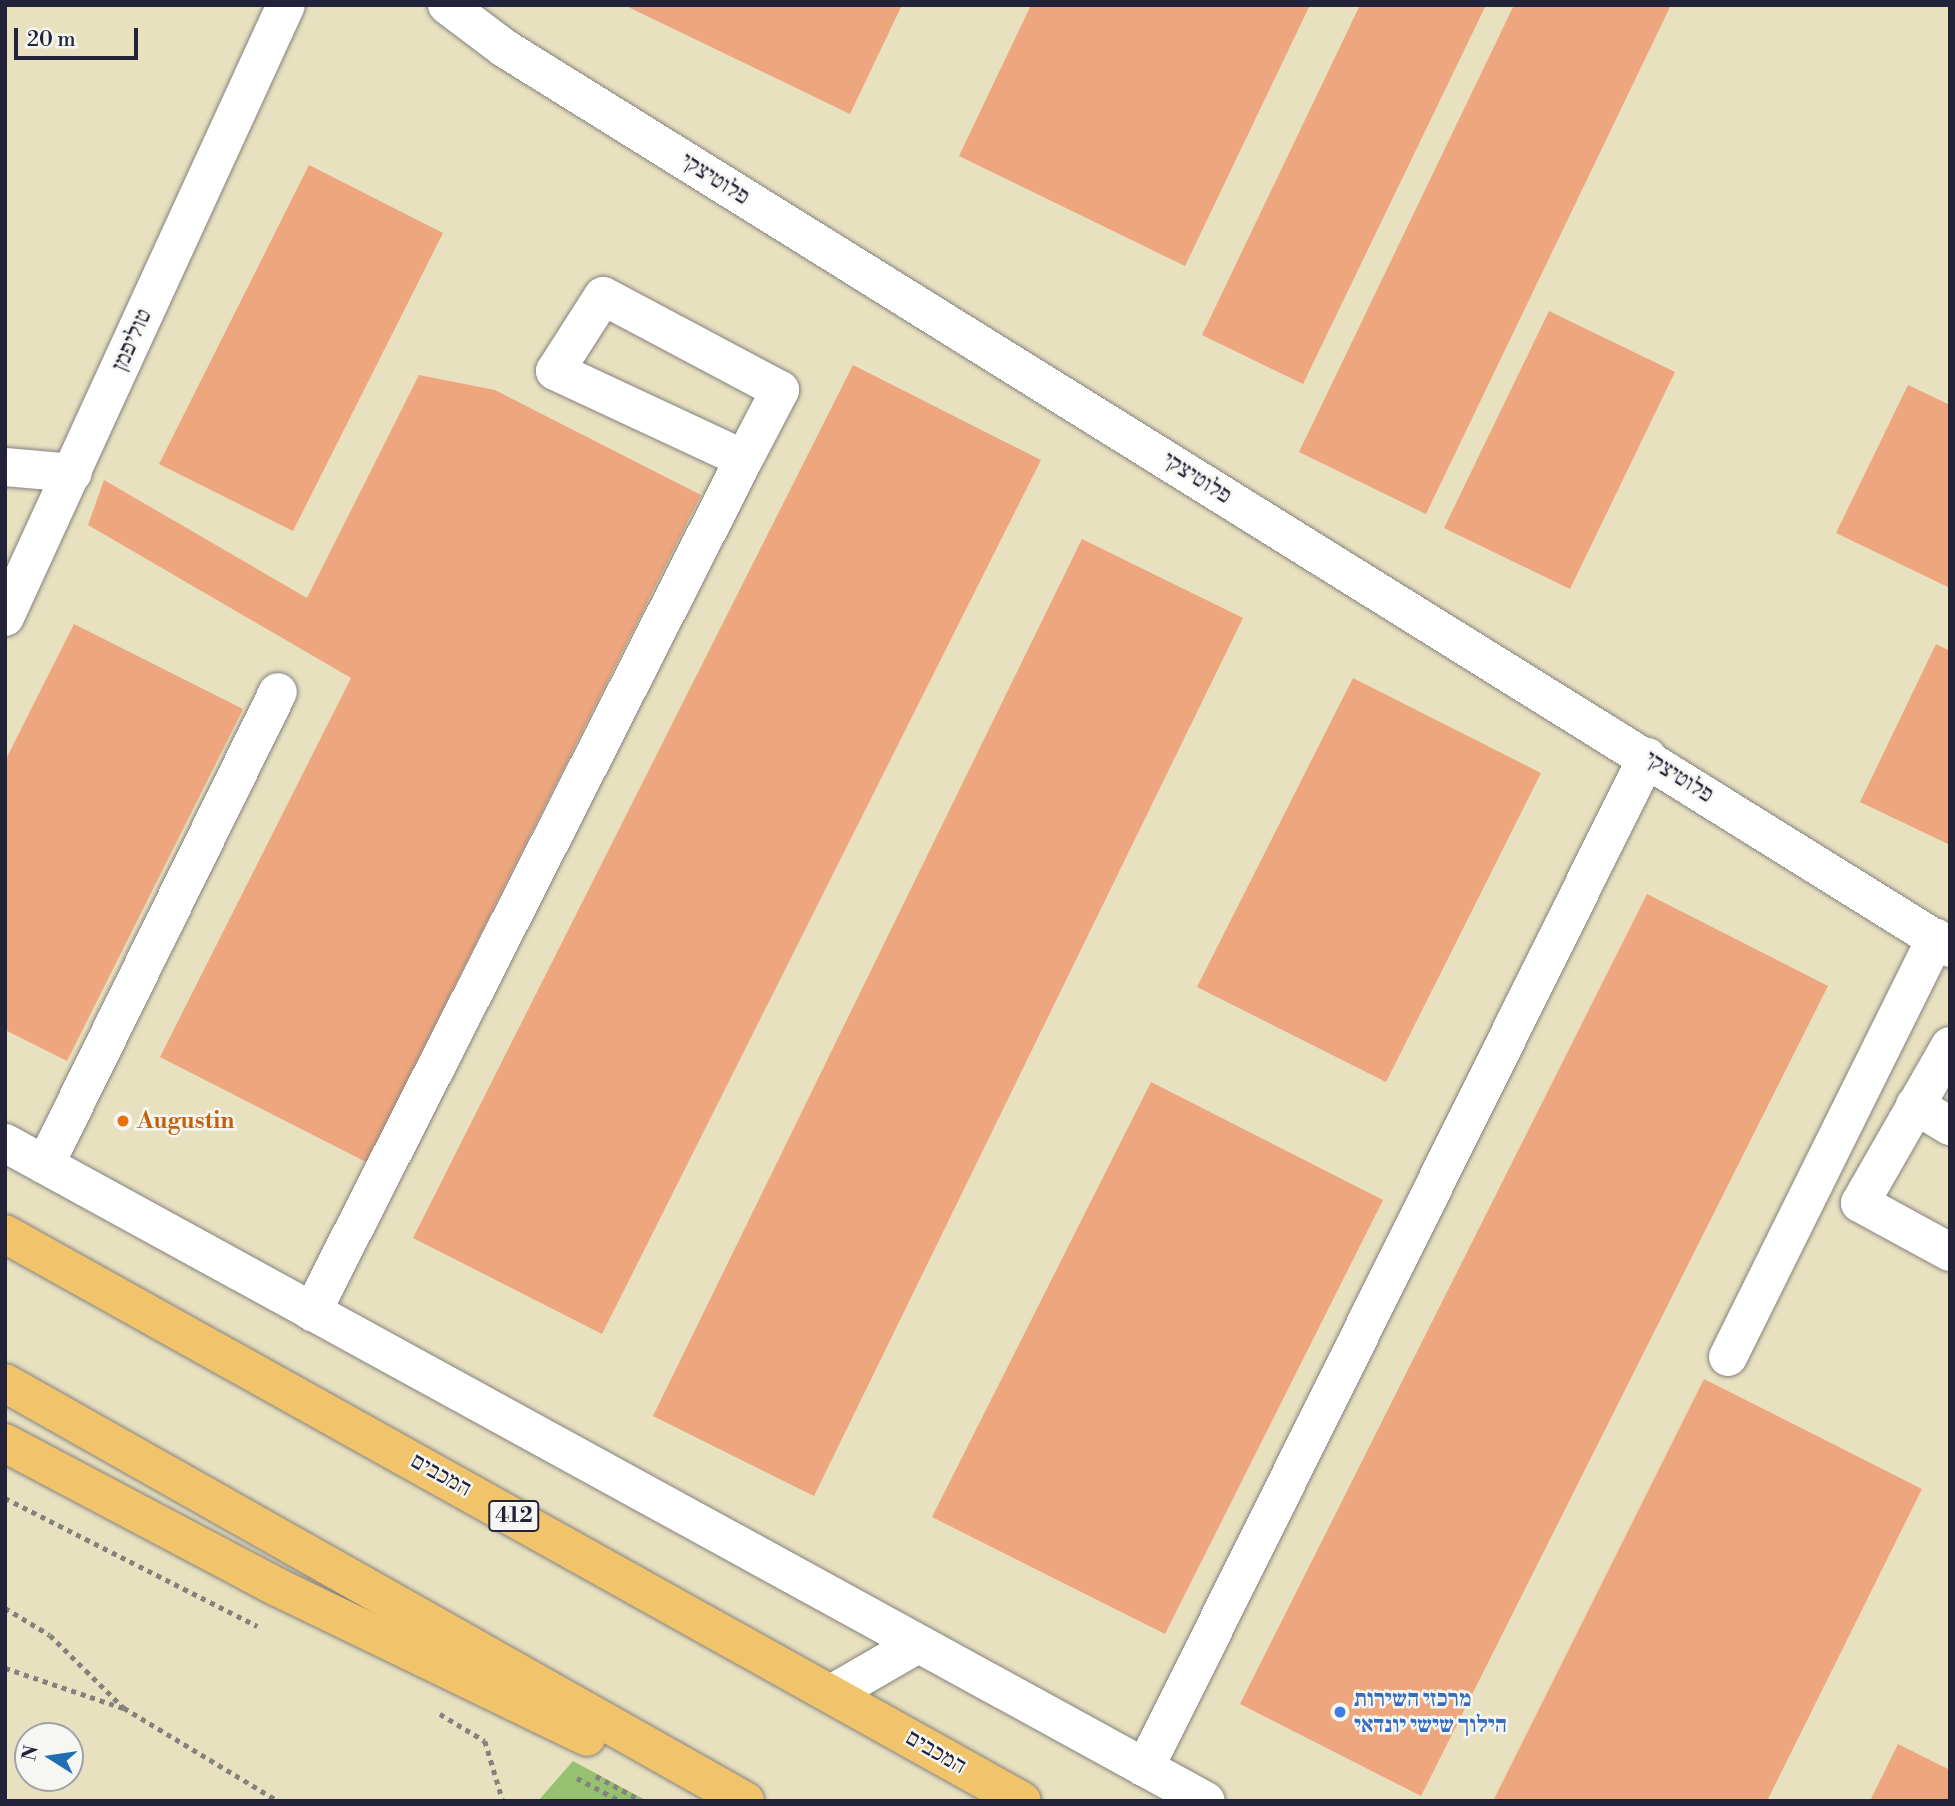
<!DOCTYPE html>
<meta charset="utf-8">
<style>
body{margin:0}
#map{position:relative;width:1955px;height:1806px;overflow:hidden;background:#e8e1c0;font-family:"Libre Bodoni","Frank Ruhl Libre",serif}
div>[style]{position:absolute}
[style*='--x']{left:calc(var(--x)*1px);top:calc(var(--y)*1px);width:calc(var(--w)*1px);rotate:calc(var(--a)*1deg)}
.green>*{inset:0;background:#96c270}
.building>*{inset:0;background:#eda67e}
.path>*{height:4.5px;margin-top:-2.25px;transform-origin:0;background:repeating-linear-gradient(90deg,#85827e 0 5px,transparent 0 10px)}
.roads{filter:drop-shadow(0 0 2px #85827e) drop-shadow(0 0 2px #85827e)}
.minor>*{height:38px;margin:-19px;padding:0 19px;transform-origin:19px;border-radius:19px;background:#fff}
.major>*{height:38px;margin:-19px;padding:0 19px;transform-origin:19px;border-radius:19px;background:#f1c36a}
.dots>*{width:19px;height:19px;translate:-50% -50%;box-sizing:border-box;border:4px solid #f6f6f2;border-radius:50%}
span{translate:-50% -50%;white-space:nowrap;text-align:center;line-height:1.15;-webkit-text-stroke:5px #f6f6f2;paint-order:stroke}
.shield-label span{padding:2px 5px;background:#f6f6f2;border:2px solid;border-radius:5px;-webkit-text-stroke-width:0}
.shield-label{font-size:21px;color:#22223b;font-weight:700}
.street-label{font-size:23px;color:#22223b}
.food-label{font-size:23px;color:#c56008;font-weight:700}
.left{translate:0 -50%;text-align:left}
.shop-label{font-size:23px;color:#366cbe;font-weight:700}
.frame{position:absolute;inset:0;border:7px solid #22223b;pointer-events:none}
.north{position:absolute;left:14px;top:1722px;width:70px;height:70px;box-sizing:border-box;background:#f6f6f2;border:2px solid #a1a1a9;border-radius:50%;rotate:282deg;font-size:19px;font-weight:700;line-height:28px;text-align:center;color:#22223b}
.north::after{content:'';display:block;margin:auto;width:24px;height:32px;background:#1f6fb2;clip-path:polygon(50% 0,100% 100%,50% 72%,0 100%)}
.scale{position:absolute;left:14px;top:28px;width:124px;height:32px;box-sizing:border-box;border:4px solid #22223b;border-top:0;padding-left:9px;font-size:21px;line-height:24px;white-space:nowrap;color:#22223b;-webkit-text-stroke:5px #f6f6f2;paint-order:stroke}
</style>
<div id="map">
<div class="green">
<i style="clip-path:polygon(573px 1761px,647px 1801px,538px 1801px)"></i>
</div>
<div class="building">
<i style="clip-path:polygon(624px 5px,902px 5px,850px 114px)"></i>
<i style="clip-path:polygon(1031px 5px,1310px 5px,1185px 266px,959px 156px)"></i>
<i style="clip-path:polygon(1360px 5px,1486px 5px,1303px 384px,1202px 335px)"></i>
<i style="clip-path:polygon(1514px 5px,1671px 5px,1426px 514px,1299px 452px)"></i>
<i style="clip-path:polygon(309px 165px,443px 233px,293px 531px,159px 464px)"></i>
<i style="clip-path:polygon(1549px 311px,1675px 372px,1570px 589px,1444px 528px)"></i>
<i style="clip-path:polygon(853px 365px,1041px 460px,602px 1334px,413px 1238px)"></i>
<i style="clip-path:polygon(419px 375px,495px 390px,701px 495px,366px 1162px,160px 1057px,351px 678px,88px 525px,104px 480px,307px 598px)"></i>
<i style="clip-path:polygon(1908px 385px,1950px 405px,1950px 588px,1836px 533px)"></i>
<i style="clip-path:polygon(1082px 539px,1243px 618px,814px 1496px,653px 1416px)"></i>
<i style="clip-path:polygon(74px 624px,243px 709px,67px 1061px,5px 1030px,5px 761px)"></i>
<i style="clip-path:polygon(1936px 644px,1950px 651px,1950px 845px,1860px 802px)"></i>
<i style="clip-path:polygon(1353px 678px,1541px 773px,1386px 1082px,1197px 987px)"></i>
<i style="clip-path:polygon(1647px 894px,1828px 986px,1421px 1796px,1240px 1704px)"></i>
<i style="clip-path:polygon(1151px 1082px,1383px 1200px,1165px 1634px,932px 1517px)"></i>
<i style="clip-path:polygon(1704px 1379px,1922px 1489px,1767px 1801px,1493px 1801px)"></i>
<i style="clip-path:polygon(1898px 1744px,1950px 1770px,1950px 1801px,1870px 1801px)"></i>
</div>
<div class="path">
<i style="--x:5;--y:1498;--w:283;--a:26.9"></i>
<i style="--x:5;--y:1608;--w:52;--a:31"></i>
<i style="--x:50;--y:1635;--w:104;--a:44.6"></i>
<i style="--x:124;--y:1708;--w:180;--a:31.1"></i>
<i style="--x:5;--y:1668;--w:125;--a:18.7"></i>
<i style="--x:440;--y:1714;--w:52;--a:31"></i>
<i style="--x:485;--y:1741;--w:63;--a:73.3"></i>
<i style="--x:596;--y:1776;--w:52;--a:28.5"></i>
<i style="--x:577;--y:1778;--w:49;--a:28.1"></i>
</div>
<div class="roads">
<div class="minor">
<i style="--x:447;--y:5;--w:71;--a:37"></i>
<i style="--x:504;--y:48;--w:1703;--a:31.9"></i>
<i style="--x:5;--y:467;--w:68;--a:5"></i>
<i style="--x:5;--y:617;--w:673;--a:-65.34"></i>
<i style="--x:1950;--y:1046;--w:181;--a:119.8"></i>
<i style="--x:1860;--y:1203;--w:102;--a:28.6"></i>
<i style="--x:1915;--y:1105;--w:41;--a:31"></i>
<i style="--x:5;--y:1143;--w:1369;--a:28.72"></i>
<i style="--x:45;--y:1165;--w:527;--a:-63.78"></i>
<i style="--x:312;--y:1312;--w:956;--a:-63.14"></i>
<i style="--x:744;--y:459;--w:78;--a:-62.4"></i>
<i style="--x:780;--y:390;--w:200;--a:-152"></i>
<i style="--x:603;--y:296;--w:89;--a:122.6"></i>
<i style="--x:555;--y:371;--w:208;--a:25"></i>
<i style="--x:1728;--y:1357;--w:468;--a:-63.6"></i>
<i style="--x:833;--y:1693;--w:98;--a:-30"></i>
<i style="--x:1145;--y:1768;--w:1129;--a:-63.59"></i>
</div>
<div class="major">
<i style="--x:5;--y:1234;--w:1164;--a:29.14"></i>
<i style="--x:5;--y:1383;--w:850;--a:29.46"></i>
<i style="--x:5;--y:1443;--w:308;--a:27.9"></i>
<i style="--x:277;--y:1587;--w:344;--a:25.8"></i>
</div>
</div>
<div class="dots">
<i style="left:123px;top:1121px;background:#e8710a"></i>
<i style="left:1340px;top:1712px;background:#3f7fe0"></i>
</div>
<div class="shield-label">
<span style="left:514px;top:1516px">412</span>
</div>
<div class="street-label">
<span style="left:715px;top:179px;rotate:32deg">פלוטיצקי</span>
<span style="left:132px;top:340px;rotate:-66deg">טוליפמן</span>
<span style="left:1197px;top:478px;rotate:32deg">פלוטיצקי</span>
<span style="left:1679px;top:777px;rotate:32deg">פלוטיצקי</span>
<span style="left:441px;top:1475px;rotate:29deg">המכבים</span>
<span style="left:936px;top:1752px;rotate:30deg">המכבים</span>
</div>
<div class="food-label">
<span class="left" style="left:137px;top:1121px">Augustin</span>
</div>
<div class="shop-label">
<span class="left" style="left:1354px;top:1712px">מרכזי השירות<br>הילוך שישי יונדאי</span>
</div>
<div class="frame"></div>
<div class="north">N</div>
<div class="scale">20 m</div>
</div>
